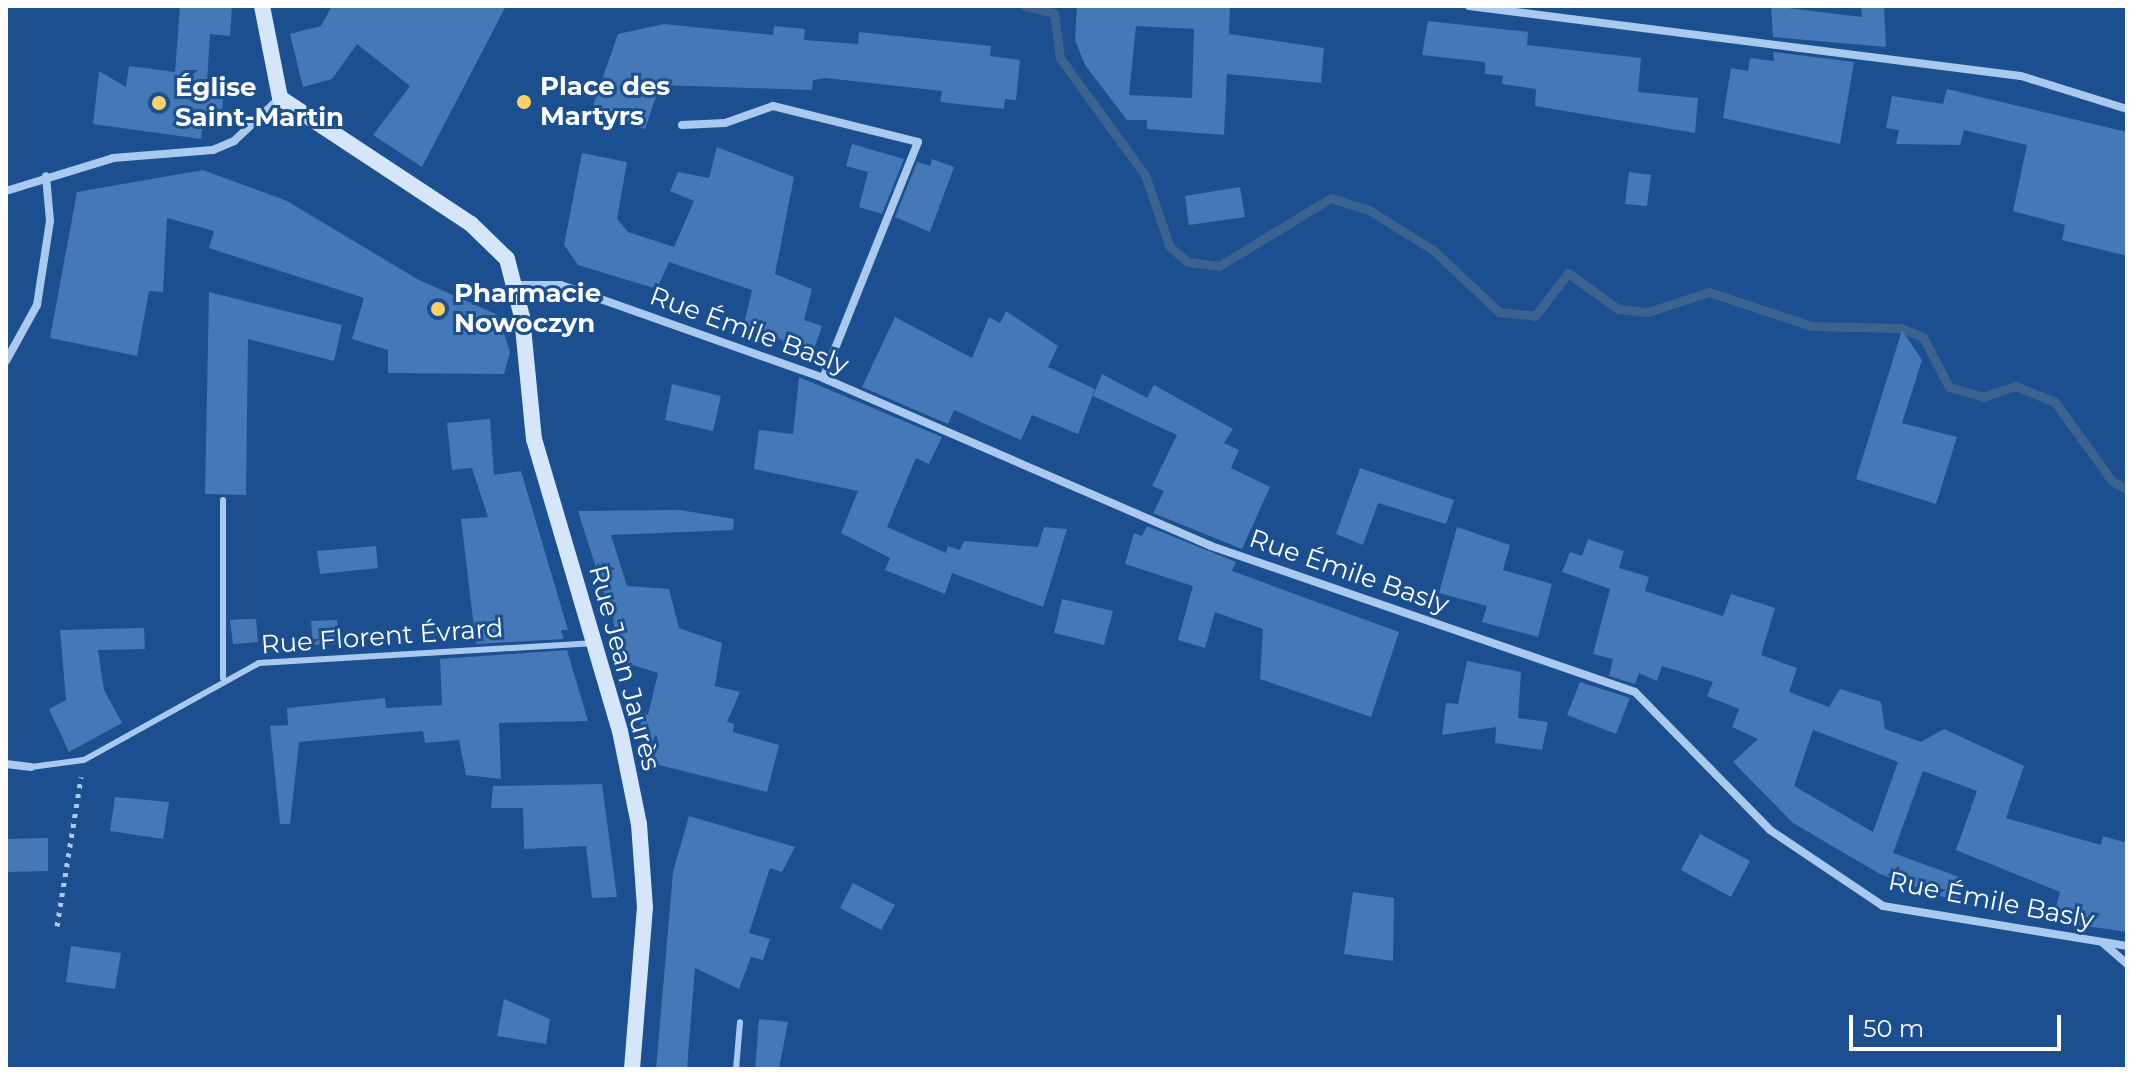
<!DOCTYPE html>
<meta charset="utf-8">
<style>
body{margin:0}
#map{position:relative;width:2133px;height:1075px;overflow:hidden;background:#1b4f8f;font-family:Montserrat,sans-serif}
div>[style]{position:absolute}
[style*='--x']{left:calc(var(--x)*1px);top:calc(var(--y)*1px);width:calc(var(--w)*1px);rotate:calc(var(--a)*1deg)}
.stream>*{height:9px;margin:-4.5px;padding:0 4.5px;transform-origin:4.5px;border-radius:4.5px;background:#3c6290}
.building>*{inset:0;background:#4478b7}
.path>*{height:5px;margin-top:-2.5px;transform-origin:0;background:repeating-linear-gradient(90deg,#a9c9ee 0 4px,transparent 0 10px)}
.lane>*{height:6px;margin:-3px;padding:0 3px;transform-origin:3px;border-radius:3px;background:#a9c9ee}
.street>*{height:8px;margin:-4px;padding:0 4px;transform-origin:4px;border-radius:4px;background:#a9c9ee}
.secondary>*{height:16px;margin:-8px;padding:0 8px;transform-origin:8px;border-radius:8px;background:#d6e6fa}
.dots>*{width:22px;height:22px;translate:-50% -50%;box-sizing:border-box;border:4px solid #1b4f8f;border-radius:50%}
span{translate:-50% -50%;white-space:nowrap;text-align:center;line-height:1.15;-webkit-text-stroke:6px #1b4f8f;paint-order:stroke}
.poi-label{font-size:26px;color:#fff;font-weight:700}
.left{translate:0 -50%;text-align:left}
.street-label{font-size:26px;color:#fff}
.frame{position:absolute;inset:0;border:8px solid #fff;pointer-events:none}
.scale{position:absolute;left:1849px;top:1015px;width:212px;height:36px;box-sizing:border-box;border:4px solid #fff;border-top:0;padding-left:10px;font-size:24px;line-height:28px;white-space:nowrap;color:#fff;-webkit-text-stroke:6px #1b4f8f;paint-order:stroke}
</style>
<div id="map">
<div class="stream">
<i style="--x:1025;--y:6;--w:30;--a:14"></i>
<i style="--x:1054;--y:13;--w:45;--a:82.4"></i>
<i style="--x:1060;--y:58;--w:145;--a:54"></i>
<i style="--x:1145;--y:175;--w:76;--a:70.9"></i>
<i style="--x:1170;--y:247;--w:23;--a:40"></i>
<i style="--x:1188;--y:262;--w:31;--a:7"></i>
<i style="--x:1219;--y:266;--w:131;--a:-31.3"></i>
<i style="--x:1331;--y:198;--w:40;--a:18"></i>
<i style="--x:1369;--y:210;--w:75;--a:32"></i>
<i style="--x:1433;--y:250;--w:91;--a:43.2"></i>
<i style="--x:1499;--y:312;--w:36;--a:6"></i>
<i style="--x:1535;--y:316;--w:54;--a:-52.5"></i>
<i style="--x:1568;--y:273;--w:62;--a:35.8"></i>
<i style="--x:1618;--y:309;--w:30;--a:6"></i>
<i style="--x:1648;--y:312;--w:64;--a:-18.2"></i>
<i style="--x:1709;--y:292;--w:108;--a:18.4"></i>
<i style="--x:1811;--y:326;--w:89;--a:1.3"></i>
<i style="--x:1900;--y:328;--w:25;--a:21"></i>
<i style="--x:1923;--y:337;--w:56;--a:62.5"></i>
<i style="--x:1949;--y:387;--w:35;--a:16"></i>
<i style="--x:1983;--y:397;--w:34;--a:-19"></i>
<i style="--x:2015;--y:386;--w:43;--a:21.8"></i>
<i style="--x:2055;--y:402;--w:97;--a:54.2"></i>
<i style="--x:2112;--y:481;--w:17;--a:28"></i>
</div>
<div class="building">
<i style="clip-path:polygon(180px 6px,232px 6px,230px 36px,210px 34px,206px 98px,223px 99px,222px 122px,203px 123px,201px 139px,93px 124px,99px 71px,126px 87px,129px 66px,175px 72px)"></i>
<i style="clip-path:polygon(332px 6px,506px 6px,422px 167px,373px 135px,410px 86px,357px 44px,332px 79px,303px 87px,290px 34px,321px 26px)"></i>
<i style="clip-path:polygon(evenodd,1077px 6px,1230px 6px,1229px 34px,1324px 48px,1321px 83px,1227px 74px,1224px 135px,1147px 129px,1147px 120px,1127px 120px,1085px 65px,1075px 40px,1077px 6px,1136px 26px,1194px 29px,1192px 98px,1129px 95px,1136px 26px)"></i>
<i style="clip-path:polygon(1771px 6px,1862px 17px,1861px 6px,1884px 6px,1886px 47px,1773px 37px)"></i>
<i style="clip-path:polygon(1428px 21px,1528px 32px,1527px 45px,1641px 58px,1638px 92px,1698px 98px,1695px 133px,1535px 106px,1536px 89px,1502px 84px,1503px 76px,1485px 74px,1485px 62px,1422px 55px)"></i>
<i style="clip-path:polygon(664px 24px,773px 35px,774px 26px,805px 29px,804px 40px,858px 44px,859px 32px,991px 46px,990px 56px,1020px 60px,1016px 100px,1005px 99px,1004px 109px,940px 102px,942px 91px,826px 78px,813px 80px,812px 90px,660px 85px,645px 129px,590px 114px,618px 34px)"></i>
<i style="clip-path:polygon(1773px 52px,1854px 62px,1840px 144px,1723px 118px,1731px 68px,1748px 71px,1750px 58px,1774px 61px)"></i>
<i style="clip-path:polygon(1947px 89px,2127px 132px,2127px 256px,2062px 240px,2065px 225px,2013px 211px,2027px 145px,1964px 130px,1960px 145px,1896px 144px,1899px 130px,1886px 128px,1892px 96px,1943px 104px)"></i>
<i style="clip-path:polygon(852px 144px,904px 159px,882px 214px,859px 207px,868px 172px,846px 166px)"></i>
<i style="clip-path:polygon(717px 147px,794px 177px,775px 274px,812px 289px,804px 320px,822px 326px,813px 352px,743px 328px,752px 290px,669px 262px,657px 289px,578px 265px,564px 245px,582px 153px,627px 162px,617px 219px,628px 232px,674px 247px,694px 201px,670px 191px,678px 172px,709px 178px)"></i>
<i style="clip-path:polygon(932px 159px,954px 167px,930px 232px,895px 217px,917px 162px,930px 166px)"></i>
<i style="clip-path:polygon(203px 170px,287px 201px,419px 280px,498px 315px,510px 352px,504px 374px,388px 373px,388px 350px,352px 339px,364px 298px,209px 248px,214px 231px,167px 218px,163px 292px,149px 291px,137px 356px,50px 338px,77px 192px)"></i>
<i style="clip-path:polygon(1629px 172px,1651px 175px,1647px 206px,1625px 204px)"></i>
<i style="clip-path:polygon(1240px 187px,1245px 217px,1189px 225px,1185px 196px)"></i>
<i style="clip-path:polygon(209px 292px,342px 325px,334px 361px,248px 339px,246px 495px,205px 494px)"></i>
<i style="clip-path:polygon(1006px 311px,1058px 346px,1048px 367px,1095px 389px,1078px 434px,1032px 415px,1021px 440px,954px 410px,948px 424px,862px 387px,895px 317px,972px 358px,989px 317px,1000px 323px)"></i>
<i style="clip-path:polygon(1902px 330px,1922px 360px,1902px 423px,1957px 437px,1936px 504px,1856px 479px)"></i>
<i style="clip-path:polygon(1102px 374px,1147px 398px,1154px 385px,1233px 429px,1224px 443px,1239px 450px,1231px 468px,1270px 487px,1242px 549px,1153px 513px,1164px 491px,1152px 486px,1177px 435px,1093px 396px)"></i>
<i style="clip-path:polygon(799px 377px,942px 437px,929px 464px,916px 458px,887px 527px,946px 553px,948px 546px,960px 550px,964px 541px,1038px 547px,1044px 527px,1067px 529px,1043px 607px,952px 573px,945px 594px,885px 570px,890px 558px,841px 533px,858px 491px,754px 469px,759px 430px,793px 434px)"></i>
<i style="clip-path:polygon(672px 384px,721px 396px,713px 431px,665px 420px)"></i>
<i style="clip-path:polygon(490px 419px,494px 475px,521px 471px,568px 630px,561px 630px,564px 639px,476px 644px,461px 519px,488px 517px,472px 468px,452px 470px,447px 423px)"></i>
<i style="clip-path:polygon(1360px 468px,1454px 500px,1446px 524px,1378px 503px,1363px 545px,1336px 534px)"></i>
<i style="clip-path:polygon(680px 510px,734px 519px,733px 530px,611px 535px,627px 586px,669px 589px,679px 628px,722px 643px,715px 686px,740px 692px,727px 722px,734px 724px,733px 732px,779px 745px,767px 792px,651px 763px,638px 712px,648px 715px,658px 673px,626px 663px,578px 511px)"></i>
<i style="clip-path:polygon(1147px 526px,1236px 562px,1232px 571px,1399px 632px,1371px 717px,1260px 679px,1263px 629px,1215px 612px,1205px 648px,1178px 640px,1193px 586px,1125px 564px,1134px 533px,1142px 536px)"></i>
<i style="clip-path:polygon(1457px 527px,1510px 545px,1503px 570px,1552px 584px,1538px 637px,1482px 622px,1487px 606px,1439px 593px)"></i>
<i style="clip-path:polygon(evenodd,1588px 539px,1624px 551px,1619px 568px,1649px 577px,1645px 591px,1723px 616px,1731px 594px,1775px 608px,1761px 655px,1797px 668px,1789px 692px,1829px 707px,1840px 689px,1881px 702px,1885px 729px,1921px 742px,1944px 729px,2024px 766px,2006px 818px,2101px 845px,2103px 836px,2127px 843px,2127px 932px,2052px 921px,2060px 892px,1956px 850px,1977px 791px,1923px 771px,1893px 853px,1965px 879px,1957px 902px,1880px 874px,1793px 823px,1733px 762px,1758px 739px,1732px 727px,1739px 709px,1707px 696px,1713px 682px,1662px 666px,1657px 681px,1639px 673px,1635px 684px,1609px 676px,1613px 659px,1593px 654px,1610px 589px,1562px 572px,1570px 552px,1582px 556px,1588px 539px,1813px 730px,1898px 762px,1873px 832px,1794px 786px,1813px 730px)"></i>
<i style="clip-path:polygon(376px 546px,378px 568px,320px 574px,317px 551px)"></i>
<i style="clip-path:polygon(1062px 599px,1113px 611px,1104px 645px,1054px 633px)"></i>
<i style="clip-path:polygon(244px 619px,256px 619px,258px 642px,233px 644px,230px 620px)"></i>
<i style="clip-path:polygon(337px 620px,339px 644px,313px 645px,311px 621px)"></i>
<i style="clip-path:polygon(144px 628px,145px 649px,98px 650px,104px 690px,122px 723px,69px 752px,49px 709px,66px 700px,60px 630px)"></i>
<i style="clip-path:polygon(567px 650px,588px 721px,499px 723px,501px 779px,466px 775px,459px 740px,425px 743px,423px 731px,299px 742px,290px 824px,280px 824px,270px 726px,288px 725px,287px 708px,385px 698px,386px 708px,442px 705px,440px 659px)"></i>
<i style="clip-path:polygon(1467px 661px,1521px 672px,1518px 718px,1548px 722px,1542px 750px,1495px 743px,1496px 727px,1442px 735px,1446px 703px,1458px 704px)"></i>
<i style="clip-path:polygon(1580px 682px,1630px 698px,1616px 734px,1567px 715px)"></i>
<i style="clip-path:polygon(602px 784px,617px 897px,592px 898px,586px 846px,524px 849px,523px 808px,491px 808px,493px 786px)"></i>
<i style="clip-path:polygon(115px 797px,169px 802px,163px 839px,110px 831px)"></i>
<i style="clip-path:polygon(689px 816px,795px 847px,782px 872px,770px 868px,749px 933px,770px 939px,763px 960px,751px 957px,739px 989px,695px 968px,687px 1069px,656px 1069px,673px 872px)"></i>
<i style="clip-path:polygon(1700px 834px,1750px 861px,1731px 897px,1681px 870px)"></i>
<i style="clip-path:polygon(48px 838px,48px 871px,6px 872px,6px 839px)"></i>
<i style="clip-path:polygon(853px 883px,895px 905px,881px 930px,840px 908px)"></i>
<i style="clip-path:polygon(1353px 892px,1394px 898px,1393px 961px,1344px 954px)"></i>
<i style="clip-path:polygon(71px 946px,121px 953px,115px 989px,66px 982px)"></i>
<i style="clip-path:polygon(504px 999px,550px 1019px,546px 1044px,497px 1036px)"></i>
<i style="clip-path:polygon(759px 1019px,788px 1022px,779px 1069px,755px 1069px)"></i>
</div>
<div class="path">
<i style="--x:57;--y:926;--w:151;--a:-80.8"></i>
</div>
<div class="lane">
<i style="--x:223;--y:678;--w:178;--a:-90"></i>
<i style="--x:31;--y:767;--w:53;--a:-7.5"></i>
<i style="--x:84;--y:760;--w:200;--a:-29"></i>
<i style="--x:259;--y:663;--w:333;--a:-3.4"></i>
<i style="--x:736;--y:1069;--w:47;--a:-85.1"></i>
</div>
<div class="street">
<i style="--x:1469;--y:6;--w:556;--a:7.23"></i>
<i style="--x:2021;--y:76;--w:111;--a:17.3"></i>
<i style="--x:682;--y:125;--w:43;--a:-2.7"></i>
<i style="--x:725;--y:123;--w:51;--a:-19.5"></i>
<i style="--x:773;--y:106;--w:149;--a:13.9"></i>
<i style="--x:918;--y:142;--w:254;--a:111.9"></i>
<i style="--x:6;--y:191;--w:112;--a:-17.1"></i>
<i style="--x:113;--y:158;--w:100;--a:-4.6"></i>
<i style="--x:213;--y:150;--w:23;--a:-23"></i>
<i style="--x:234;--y:141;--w:63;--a:-43.1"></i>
<i style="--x:515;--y:285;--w:46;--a:0"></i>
<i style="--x:561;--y:285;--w:278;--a:19.5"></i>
<i style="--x:823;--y:378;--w:423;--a:23.4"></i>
<i style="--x:1211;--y:546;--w:448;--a:19"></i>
<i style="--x:1635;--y:692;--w:193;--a:45.6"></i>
<i style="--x:1770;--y:830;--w:136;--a:33.9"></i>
<i style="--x:1883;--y:906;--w:247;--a:9.3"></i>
<i style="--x:6;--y:361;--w:64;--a:-61"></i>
<i style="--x:37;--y:305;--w:85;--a:-81.2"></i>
<i style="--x:50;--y:221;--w:45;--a:-95.1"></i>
<i style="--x:6;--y:764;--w:25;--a:7"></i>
<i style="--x:2103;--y:943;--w:32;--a:41"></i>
</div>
<div class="secondary">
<i style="--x:262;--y:6;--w:94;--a:78.9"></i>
<i style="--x:280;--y:98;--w:229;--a:33.4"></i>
<i style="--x:471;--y:224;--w:50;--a:44.2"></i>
<i style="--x:507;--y:259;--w:60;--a:75.5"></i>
<i style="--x:522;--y:317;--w:123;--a:84.4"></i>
<i style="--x:534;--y:439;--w:304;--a:73.6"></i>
<i style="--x:620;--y:731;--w:95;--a:78.5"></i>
<i style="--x:639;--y:824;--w:83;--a:85.9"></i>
<i style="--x:645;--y:907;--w:163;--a:94.6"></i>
</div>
<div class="dots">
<i style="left:524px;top:102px;background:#ffd166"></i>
<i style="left:159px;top:103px;background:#ffd166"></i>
<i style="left:438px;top:309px;background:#ffd166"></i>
</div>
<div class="poi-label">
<span class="left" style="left:540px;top:102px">Place des<br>Martyrs</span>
<span class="left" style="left:175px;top:103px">Église<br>Saint-Martin</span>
<span class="left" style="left:454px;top:309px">Pharmacie<br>Nowoczyn</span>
</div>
<div class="street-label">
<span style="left:749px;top:331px;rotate:20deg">Rue Émile Basly</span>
<span style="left:1349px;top:572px;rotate:19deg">Rue Émile Basly</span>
<span style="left:382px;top:637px;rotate:-4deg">Rue Florent Évrard</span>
<span style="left:624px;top:668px;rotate:75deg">Rue Jean Jaurès</span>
<span style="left:1991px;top:901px;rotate:11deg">Rue Émile Basly</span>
</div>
<div class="frame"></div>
<div class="scale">50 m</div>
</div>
